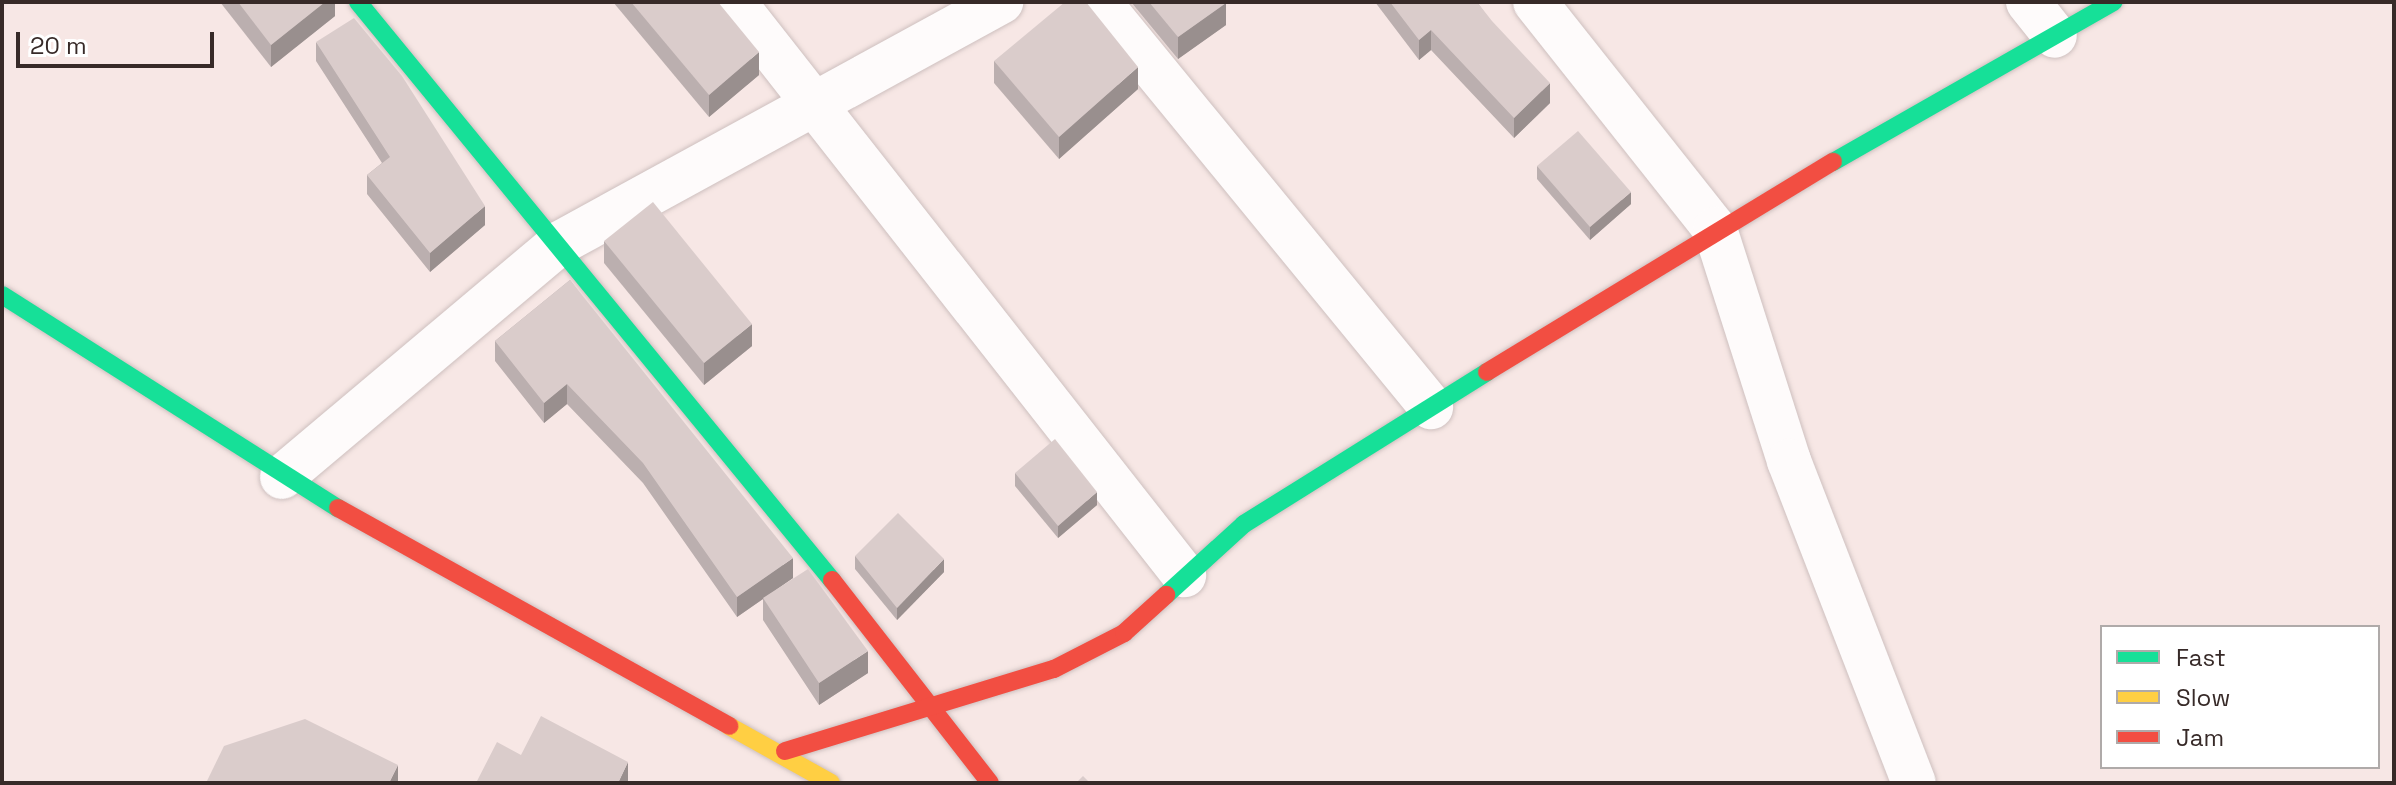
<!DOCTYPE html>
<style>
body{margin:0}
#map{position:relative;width:2396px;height:785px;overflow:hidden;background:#f7e7e5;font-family:"Space Grotesk",sans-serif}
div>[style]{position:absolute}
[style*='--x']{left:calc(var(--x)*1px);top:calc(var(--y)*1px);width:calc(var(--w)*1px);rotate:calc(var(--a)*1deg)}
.roads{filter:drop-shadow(0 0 2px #cec0bf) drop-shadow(0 0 2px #cec0bf)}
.street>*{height:44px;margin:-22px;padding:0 22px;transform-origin:22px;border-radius:22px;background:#fefbfb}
.fast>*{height:18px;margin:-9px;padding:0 9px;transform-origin:9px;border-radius:9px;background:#16e098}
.slow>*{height:18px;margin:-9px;padding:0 9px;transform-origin:9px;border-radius:9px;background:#ffcf43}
.jam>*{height:18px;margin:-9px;padding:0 9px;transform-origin:9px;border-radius:9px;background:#f24e42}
.wall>*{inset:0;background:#bbafaf}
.shaded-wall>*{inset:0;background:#998f8e}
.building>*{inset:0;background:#dacccb}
span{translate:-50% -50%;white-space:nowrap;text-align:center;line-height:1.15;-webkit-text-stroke:6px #fff;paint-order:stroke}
.frame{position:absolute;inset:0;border:4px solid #372a28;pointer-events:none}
.legend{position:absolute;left:2100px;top:625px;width:280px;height:144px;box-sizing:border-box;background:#fff;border:2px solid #afaaa9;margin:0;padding:10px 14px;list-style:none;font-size:24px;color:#372a28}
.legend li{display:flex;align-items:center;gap:16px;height:40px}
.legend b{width:40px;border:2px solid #afaaa9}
.scale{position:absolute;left:16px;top:32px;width:198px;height:36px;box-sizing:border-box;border:4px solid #372a28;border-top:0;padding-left:10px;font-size:24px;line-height:28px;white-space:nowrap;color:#372a28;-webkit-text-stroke:6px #fff;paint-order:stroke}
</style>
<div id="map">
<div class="roads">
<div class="street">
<i style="--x:734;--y:2;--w:729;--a:51.86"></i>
<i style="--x:1099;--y:2;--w:524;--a:50.66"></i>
<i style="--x:1535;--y:2;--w:290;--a:51.6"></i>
<i style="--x:1715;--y:229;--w:244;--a:72.3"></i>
<i style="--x:1789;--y:461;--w:345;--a:68.8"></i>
<i style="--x:2028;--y:2;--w:43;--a:51.5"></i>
<i style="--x:282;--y:477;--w:363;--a:-40.1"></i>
<i style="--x:560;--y:243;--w:503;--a:-28.66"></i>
</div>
<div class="fast">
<i style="--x:358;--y:2;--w:748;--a:50.65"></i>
<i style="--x:1833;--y:162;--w:323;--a:-29.7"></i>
<i style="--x:2;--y:295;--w:398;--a:32.4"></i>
<i style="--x:1166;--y:595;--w:105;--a:-42.3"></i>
<i style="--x:1244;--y:524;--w:287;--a:-32"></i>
</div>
<div class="slow">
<i style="--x:729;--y:726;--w:117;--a:29.2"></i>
</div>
<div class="jam">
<i style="--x:1487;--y:372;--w:405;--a:-31.3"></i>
<i style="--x:338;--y:508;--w:448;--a:29.1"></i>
<i style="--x:832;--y:580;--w:257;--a:52.1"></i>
<i style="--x:785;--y:751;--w:281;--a:-17"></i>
<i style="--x:1054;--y:669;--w:79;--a:-27.2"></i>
<i style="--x:1124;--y:633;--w:57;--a:-42.1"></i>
</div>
</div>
<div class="wall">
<i style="clip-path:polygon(220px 2px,335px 2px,335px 16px,271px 67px)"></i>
<i style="clip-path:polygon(613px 2px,718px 2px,759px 75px,709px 117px)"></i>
<i style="clip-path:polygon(1131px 2px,1226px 2px,1226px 25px,1178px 59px)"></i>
<i style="clip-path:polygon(1375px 2px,1477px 2px,1550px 103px,1514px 138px,1431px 50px,1419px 60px)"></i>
<i style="clip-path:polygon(316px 42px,485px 225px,430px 272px,367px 194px,367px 175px,382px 163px,316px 61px)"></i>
<i style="clip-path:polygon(994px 61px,1138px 89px,1059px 159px,994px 83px)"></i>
<i style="clip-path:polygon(1537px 166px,1631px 204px,1590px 240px,1537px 179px)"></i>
<i style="clip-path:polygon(604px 241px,752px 346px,704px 385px,604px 263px)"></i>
<i style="clip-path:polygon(570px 280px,793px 578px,776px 590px,868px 673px,819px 705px,763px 620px,763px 599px,737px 617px,643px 483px,567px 404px,544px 423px,495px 361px,495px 341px)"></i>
<i style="clip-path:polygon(1015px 473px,1097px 505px,1058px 538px,1015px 486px)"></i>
<i style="clip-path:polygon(855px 556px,944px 572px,897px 620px,855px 569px)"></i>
</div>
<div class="shaded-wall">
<i style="clip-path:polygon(325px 2px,335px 2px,335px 16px,271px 67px,271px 45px)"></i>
<i style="clip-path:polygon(1226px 3px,1226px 25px,1178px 59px,1178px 37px)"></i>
<i style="clip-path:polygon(1431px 30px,1431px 50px,1419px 60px,1419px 40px)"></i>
<i style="clip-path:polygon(759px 52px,759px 75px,709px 117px,709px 95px)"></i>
<i style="clip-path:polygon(1138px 67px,1138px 89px,1059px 159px,1059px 137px)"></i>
<i style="clip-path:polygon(1550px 83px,1550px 103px,1514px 138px,1514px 118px)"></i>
<i style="clip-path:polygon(1631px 192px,1631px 204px,1590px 240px,1590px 227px)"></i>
<i style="clip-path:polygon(485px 206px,485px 225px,430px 272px,430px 253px)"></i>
<i style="clip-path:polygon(752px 324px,752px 346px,704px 385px,704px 363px)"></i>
<i style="clip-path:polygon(567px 384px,567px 404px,544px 423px,544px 403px)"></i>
<i style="clip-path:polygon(1097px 492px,1097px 505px,1058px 538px,1058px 526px)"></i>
<i style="clip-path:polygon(793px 558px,793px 578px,737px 617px,737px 597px)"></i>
<i style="clip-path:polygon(944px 559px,944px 572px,897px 620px,897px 608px)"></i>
<i style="clip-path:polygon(868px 651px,868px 673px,819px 705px,819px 683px)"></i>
<i style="clip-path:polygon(628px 762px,628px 783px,618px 783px)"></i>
<i style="clip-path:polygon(398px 765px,398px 783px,389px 783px)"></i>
</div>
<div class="building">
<i style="clip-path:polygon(238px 2px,325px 2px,271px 45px)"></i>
<i style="clip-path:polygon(631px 2px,718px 2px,759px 52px,709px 95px)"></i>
<i style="clip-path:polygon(1065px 2px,1086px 2px,1138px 67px,1059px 137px,994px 61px)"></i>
<i style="clip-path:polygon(1149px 2px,1226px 2px,1226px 3px,1178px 37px)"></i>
<i style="clip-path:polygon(1390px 2px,1477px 2px,1492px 21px,1550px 83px,1514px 118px,1431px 30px,1419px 40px)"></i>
<i style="clip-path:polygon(354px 18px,402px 76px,485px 206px,430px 253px,367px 175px,390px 157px,316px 42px)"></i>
<i style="clip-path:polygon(1578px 131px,1631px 192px,1590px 227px,1537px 166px)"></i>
<i style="clip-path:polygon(653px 202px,752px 324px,704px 363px,604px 241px)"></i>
<i style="clip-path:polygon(570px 280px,793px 558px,737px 597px,643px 463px,567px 384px,544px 403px,495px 341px)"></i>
<i style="clip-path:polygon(1055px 439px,1097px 492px,1058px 526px,1015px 473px)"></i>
<i style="clip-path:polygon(898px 513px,944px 559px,897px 608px,855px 556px)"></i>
<i style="clip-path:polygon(808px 569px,868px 651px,819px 683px,763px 598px)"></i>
<i style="clip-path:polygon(541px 716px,628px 762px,618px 783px,476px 783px,497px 742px,521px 755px)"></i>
<i style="clip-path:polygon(305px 719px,398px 765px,389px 783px,206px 783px,224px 746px)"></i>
<i style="clip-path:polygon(1083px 776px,1090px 783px,1076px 783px)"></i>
</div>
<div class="frame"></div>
<ul class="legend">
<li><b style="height:10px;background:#16e098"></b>Fast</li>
<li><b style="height:10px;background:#ffcf43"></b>Slow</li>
<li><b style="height:10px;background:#f24e42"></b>Jam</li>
</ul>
<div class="scale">20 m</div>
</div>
